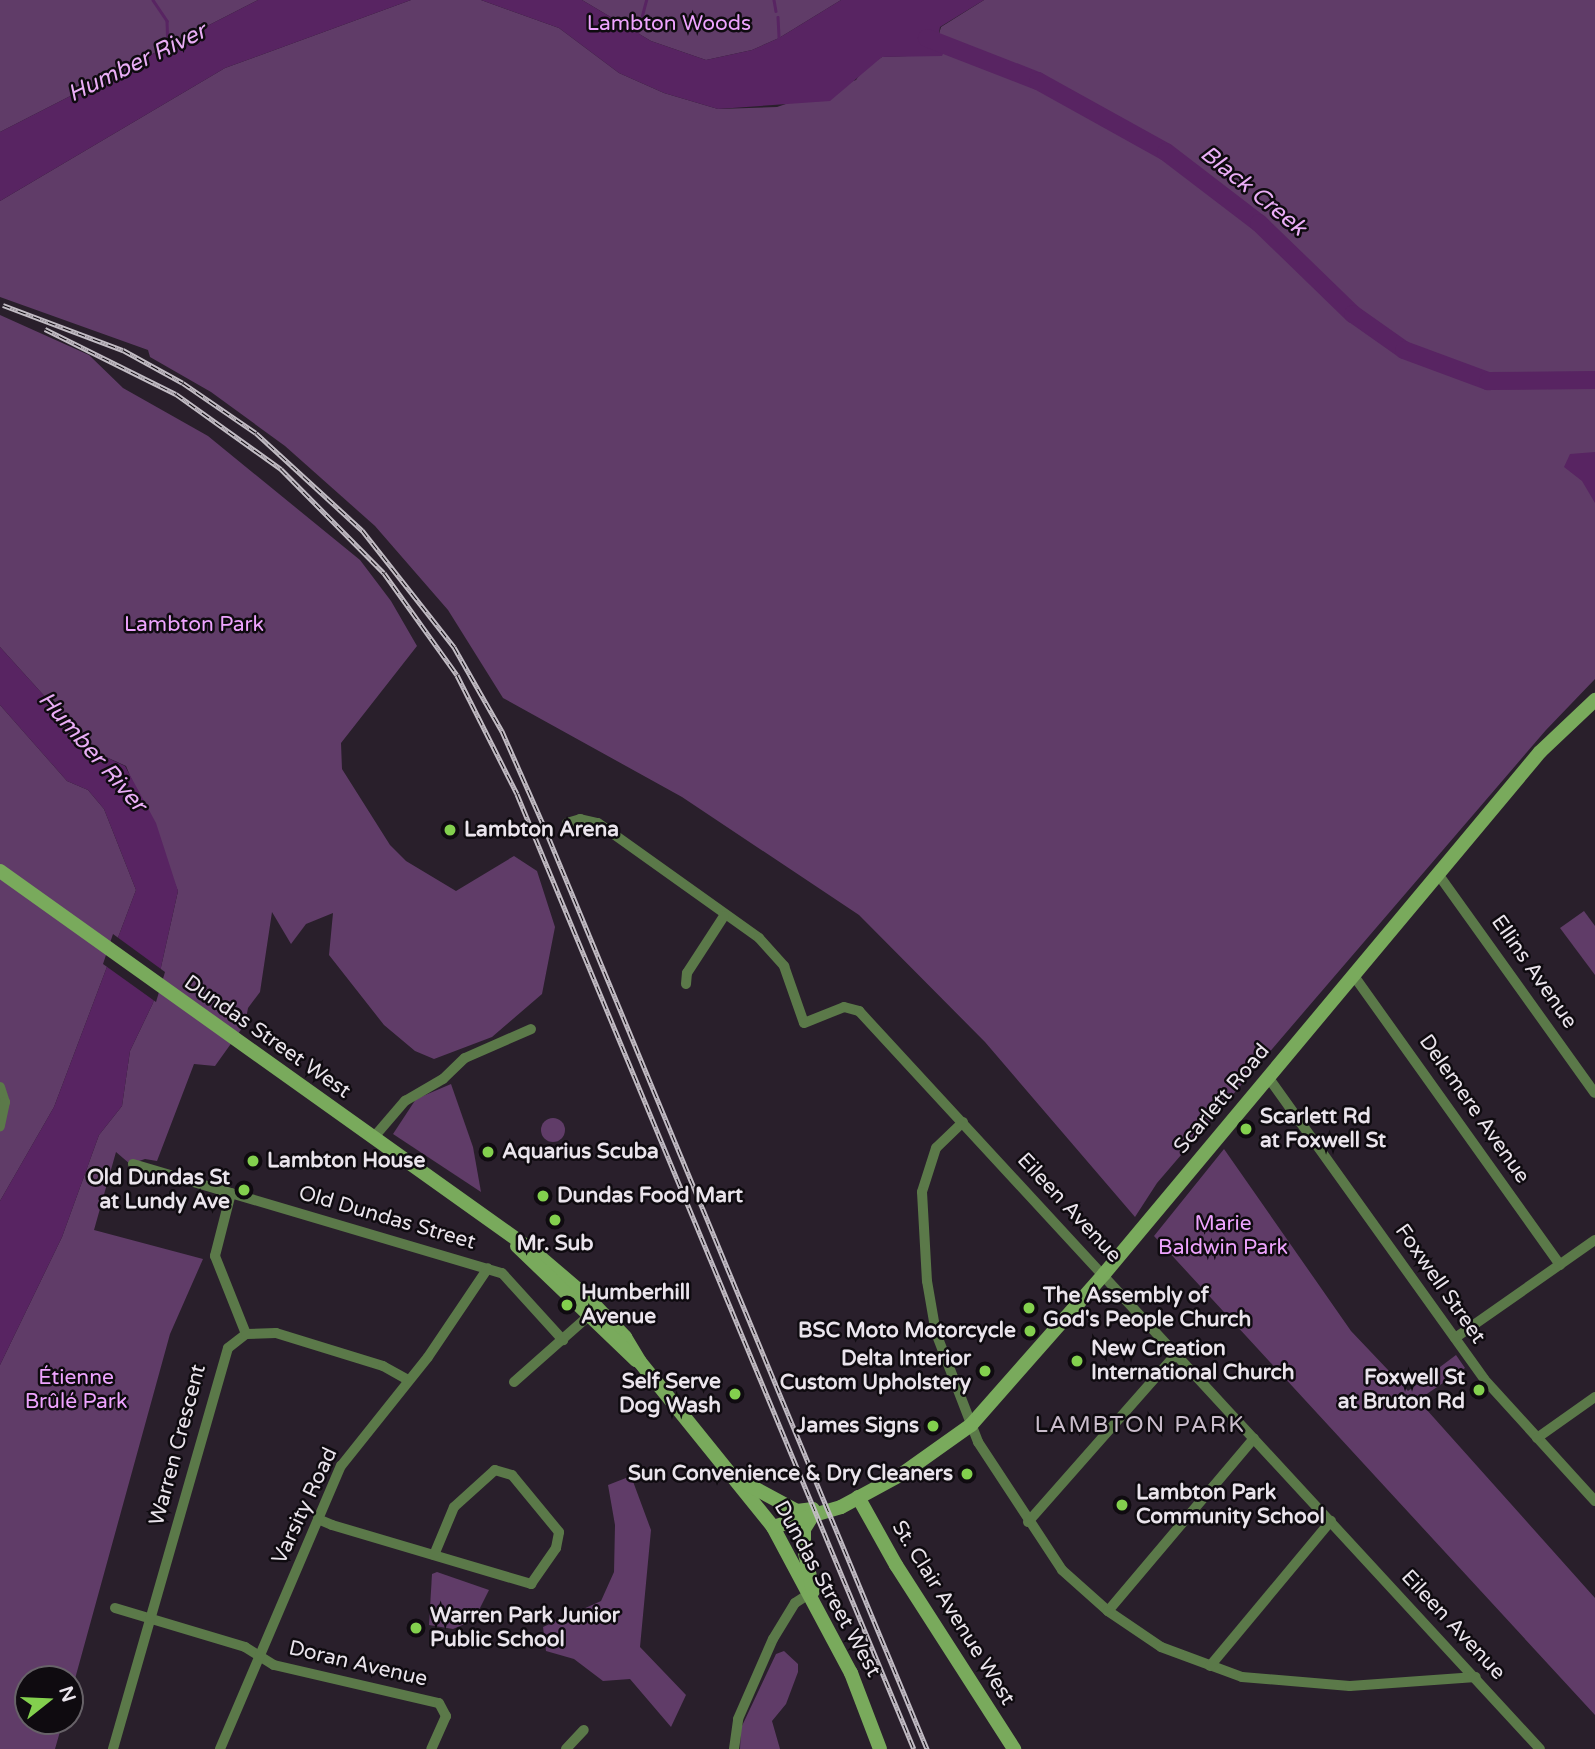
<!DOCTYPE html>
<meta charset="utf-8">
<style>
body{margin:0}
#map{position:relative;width:1595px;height:1749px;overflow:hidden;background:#291f2b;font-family:"Varela Round",sans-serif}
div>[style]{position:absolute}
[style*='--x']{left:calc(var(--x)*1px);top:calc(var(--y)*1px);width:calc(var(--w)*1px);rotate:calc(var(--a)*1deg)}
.green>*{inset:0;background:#603c68}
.round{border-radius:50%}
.water>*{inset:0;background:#582462}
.pier>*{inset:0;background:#291f2b}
.stream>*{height:2.5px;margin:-1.25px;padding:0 1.25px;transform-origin:1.25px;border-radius:1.25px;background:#582462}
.river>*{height:18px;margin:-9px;padding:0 9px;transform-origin:9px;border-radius:9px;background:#582462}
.minor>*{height:10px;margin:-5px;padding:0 5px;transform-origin:5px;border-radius:5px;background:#5b7949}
.secondary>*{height:14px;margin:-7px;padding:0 7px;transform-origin:7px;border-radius:7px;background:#79aa5c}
.rail>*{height:5px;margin-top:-2.5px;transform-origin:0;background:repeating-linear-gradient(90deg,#0f0b10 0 8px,#c2bcc4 0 16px);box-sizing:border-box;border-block:2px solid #c2bcc4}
.dots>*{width:19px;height:19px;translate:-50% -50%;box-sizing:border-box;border:4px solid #0f0b10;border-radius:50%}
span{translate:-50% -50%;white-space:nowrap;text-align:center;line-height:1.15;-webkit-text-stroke:5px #0f0b10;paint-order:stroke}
.park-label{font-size:21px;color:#efa4ff}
.poi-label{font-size:21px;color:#eae4ec;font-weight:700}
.left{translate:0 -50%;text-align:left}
.right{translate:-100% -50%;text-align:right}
.street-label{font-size:21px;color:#eae4ec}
.water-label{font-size:23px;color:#eaaef6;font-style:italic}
.neighbourhood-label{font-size:23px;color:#cabdcc;letter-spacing:2px}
.north{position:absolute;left:14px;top:1665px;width:70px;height:70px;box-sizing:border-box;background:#0f0b10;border:2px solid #676268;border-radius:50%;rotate:72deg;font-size:19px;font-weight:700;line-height:28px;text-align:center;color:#eae4ec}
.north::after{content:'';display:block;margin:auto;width:24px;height:32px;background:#83d04e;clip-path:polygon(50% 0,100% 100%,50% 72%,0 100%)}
</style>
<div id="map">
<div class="green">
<i style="clip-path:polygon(0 0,258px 0,0 132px)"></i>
<i style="clip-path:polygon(411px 0,481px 0,559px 28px,619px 73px,664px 93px,718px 109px,777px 107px,856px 80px,864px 68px,882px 57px,933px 55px,947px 37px,939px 34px,941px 27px,984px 0,1595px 0,1595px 679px,1546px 730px,1157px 1183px,1135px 1217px,985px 1042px,859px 915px,682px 797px,503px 698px,448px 610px,375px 526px,285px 446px,211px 392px,150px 357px,148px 350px,0 297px,0 201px,225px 68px)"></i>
<i style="clip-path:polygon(582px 0,841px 0,779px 38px,752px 50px,706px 60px,651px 41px)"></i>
<i style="clip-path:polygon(0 315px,89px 355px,123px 388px,208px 436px,360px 560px,391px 601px,417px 646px,341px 743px,342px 769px,390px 845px,406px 861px,456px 891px,514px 856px,537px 871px,555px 927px,542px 994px,492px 1037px,434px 1059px,415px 1051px,384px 1025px,329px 955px,333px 913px,306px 924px,291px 944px,272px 912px,260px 992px,248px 1008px,245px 1024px,215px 1066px,194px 1064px,157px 1161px,145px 1159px,130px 1164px,116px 1152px,94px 1230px,203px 1259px,170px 1334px,70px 1697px,70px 1679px,28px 1679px,28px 1721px,63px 1721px,55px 1749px,0 1749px,0 1365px,62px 1237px,99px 1135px,122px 1106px,130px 1051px,153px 1003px,178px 891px,126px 766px,95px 752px,0 647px)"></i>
<i style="clip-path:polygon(0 705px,67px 781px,88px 790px,104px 809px,136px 890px,54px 1107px,0 1201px)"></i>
<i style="clip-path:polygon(1584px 911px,1595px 926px,1595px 975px,1560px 928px)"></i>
<i style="clip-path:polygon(451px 1084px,473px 1147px,481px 1192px,393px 1134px,416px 1099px)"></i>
<i class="round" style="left:541px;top:1118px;width:24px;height:24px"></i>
<i style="clip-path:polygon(1224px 1149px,1351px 1331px,1408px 1391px,1456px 1355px,1465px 1368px,1418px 1400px,1595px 1598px,1595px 1715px,1154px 1236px)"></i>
<i style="clip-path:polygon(631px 1476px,651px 1530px,640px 1647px,686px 1695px,671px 1727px,630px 1679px,603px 1681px,574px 1659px,546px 1651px,543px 1627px,601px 1601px,614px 1572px,615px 1525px,608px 1485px)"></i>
<i style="clip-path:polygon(437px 1572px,489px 1590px,474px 1620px,453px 1629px,429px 1625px,432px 1574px)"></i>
<i style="clip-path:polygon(784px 1651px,798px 1664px,798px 1672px,786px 1704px,772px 1721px,780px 1749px,740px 1749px,741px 1728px,776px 1654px)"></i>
</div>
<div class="water">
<i style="clip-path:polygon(258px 0,411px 0,225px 68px,0 201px,0 132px)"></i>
<i style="clip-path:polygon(481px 0,582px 0,651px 41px,706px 60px,752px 50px,779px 38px,841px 0,984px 0,940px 27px,939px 34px,950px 40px,942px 56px,882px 57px,830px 101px,718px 109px,664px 93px,619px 73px,559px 28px)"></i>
<i style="clip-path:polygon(1595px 452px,1595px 503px,1582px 481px,1564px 467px,1570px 454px)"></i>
<i style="clip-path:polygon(0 647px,95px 752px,125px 766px,156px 823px,178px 891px,153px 1003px,130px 1051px,122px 1106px,99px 1135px,62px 1237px,0 1365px,0 1201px,54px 1107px,136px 890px,104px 809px,88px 790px,67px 781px,0 705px)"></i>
</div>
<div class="pier">
<i style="clip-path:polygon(113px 934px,165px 972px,156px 1002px,103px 964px)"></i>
</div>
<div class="stream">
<i style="--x:153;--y:0;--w:25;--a:56"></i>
<i style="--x:167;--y:21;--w:24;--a:88"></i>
<i style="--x:774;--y:0;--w:11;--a:80"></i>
<i style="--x:778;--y:17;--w:21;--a:87"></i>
<i style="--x:637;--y:34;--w:35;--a:-75"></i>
</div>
<div class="river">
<i style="--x:927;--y:38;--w:119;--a:21.2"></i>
<i style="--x:1038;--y:81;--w:146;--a:29"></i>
<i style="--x:1166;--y:152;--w:117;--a:37.4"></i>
<i style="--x:1259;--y:223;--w:131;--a:44.1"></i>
<i style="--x:1353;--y:314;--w:62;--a:35.2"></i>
<i style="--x:1404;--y:350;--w:90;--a:20.3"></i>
<i style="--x:1488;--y:381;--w:107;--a:-0.5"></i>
</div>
<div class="minor">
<i style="--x:567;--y:823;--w:14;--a:-17"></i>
<i style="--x:580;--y:819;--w:18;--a:13"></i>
<i style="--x:598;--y:823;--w:198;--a:35.5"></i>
<i style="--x:759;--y:938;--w:38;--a:48"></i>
<i style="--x:784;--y:966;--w:60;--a:70.7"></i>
<i style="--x:804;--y:1023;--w:43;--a:-21.8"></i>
<i style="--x:844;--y:1007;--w:16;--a:15"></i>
<i style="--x:859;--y:1011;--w:1004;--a:47.3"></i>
<i style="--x:1438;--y:874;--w:269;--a:54.4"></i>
<i style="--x:1354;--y:976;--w:355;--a:54.5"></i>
<i style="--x:686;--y:984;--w:11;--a:-85"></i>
<i style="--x:687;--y:973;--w:68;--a:-57"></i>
<i style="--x:1268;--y:1077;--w:371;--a:54.4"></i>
<i style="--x:1484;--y:1379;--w:165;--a:47.7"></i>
<i style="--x:0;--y:1087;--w:16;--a:72"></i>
<i style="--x:5;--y:1102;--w:25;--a:102"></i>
<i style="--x:963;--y:1122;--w:37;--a:136"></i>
<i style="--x:936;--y:1148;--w:46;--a:107.7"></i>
<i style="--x:922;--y:1192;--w:89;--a:86.8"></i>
<i style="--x:927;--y:1281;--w:53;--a:80.2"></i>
<i style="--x:936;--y:1333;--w:117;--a:68.9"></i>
<i style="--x:978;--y:1442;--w:153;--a:56.7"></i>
<i style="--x:1062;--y:1570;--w:62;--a:41.7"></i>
<i style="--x:1108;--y:1611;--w:64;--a:34.2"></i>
<i style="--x:1161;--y:1647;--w:86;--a:20.3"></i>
<i style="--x:1242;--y:1677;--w:108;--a:4.8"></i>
<i style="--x:1350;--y:1686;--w:126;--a:-4.1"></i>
<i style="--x:374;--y:1137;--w:48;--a:-49.3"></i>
<i style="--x:405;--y:1101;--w:44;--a:-30.1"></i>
<i style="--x:443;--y:1079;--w:30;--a:-44"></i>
<i style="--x:465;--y:1058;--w:72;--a:-23.7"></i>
<i style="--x:133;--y:1164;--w:385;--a:16.5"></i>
<i style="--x:502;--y:1273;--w:91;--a:47.7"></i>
<i style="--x:231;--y:1193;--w:65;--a:104.3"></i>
<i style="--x:215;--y:1256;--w:84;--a:68.3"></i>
<i style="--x:1455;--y:1338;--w:171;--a:-35"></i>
<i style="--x:514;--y:1382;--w:106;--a:-41.5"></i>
<i style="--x:1537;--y:1438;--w:71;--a:-35.3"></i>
<i style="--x:318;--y:1519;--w:15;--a:23"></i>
<i style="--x:332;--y:1525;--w:208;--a:16.5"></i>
<i style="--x:531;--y:1584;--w:44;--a:-55.2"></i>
<i style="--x:556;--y:1548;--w:16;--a:-79"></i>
<i style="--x:559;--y:1532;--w:74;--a:-129.5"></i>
<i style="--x:512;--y:1475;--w:18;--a:-164"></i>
<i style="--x:495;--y:1470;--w:55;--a:137.9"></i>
<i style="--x:454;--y:1507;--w:52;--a:112.6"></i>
<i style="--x:1028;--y:1522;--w:224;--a:-48.6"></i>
<i style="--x:115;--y:1608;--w:136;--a:16.7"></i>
<i style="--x:245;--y:1647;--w:34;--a:32"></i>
<i style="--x:274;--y:1665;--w:169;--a:13"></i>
<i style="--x:439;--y:1703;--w:15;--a:62"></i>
<i style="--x:446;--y:1716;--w:36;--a:114"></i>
<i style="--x:1108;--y:1611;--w:226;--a:-49.8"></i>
<i style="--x:1210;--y:1666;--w:189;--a:-50.2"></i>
<i style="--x:113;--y:1749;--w:417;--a:-74"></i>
<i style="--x:228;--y:1348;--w:23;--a:-38"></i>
<i style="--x:246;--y:1334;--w:30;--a:-2"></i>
<i style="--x:276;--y:1333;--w:112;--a:17.1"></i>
<i style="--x:383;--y:1366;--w:29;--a:29"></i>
<i style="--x:220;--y:1749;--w:308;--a:-66.9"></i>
<i style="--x:341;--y:1466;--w:139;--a:-51.4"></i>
<i style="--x:428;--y:1357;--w:107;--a:-56"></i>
<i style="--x:566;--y:1749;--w:26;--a:-47"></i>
<i style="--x:734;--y:1749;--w:30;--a:-82"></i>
<i style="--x:738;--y:1719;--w:87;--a:-66.4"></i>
<i style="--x:773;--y:1639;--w:42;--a:-58.6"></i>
<i style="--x:795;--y:1603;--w:17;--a:-33"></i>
</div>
<div class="secondary">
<i style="--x:0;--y:871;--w:655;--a:35.49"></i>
<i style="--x:533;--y:1251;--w:72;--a:40.5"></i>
<i style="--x:588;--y:1298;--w:54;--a:46.5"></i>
<i style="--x:625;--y:1337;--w:29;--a:59"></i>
<i style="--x:640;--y:1362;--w:212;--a:51.1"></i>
<i style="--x:773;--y:1527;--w:166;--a:61.9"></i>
<i style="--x:851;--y:1673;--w:81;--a:69.1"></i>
<i style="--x:517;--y:1246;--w:165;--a:43.8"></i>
<i style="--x:743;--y:1482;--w:61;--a:28.2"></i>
<i style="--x:797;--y:1511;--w:16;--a:-7"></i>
<i style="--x:858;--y:1497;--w:78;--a:60.8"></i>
<i style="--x:896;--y:1565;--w:219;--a:57.3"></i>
<i style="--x:811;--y:1518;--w:13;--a:122"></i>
<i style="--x:804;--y:1529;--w:19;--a:90"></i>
<i style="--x:804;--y:1548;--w:44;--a:78.2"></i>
<i style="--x:773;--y:1527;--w:71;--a:-16.4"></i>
<i style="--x:841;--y:1507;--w:69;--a:-28.4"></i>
<i style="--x:902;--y:1474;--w:85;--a:-35.4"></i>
<i style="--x:971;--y:1425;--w:201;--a:-48.6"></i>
<i style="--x:1104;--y:1274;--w:680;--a:-50.13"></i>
<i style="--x:1540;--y:752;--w:76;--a:-43.4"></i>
</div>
<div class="rail">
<i style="--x:3;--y:305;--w:128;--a:20.6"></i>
<i style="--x:123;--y:350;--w:68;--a:28.8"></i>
<i style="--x:183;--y:383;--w:88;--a:34.4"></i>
<i style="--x:256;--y:433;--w:144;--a:42.5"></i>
<i style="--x:362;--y:530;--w:149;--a:51.8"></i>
<i style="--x:454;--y:647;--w:97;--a:60.3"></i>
<i style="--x:502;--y:731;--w:102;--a:66.2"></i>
<i style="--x:543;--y:824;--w:1002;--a:67.45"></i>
<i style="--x:45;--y:329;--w:146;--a:26.4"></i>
<i style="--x:176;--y:394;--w:129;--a:35.5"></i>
<i style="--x:281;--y:469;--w:146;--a:45.3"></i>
<i style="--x:384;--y:573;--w:125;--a:54.4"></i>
<i style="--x:457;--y:675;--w:133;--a:63.2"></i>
<i style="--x:517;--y:794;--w:1034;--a:67.43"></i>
</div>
<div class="dots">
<i style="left:450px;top:830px;background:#83d04e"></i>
<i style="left:1246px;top:1129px;background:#83d04e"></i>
<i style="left:488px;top:1152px;background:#83d04e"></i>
<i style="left:253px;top:1161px;background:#83d04e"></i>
<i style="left:244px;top:1190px;background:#83d04e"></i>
<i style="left:543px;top:1196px;background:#83d04e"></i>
<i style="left:555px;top:1220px;background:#83d04e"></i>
<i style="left:567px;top:1305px;background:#83d04e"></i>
<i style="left:1029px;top:1308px;background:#83d04e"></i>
<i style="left:1030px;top:1331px;background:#83d04e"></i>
<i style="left:1077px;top:1361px;background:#83d04e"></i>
<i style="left:985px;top:1371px;background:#83d04e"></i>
<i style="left:1479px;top:1390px;background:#83d04e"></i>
<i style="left:735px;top:1394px;background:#83d04e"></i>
<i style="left:933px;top:1426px;background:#83d04e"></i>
<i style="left:967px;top:1474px;background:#83d04e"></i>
<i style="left:1122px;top:1505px;background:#83d04e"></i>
<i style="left:416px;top:1628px;background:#83d04e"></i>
</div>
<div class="park-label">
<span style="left:669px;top:24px">Lambton Woods</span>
<span style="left:194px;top:625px">Lambton Park</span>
<span style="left:1223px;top:1236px">Marie<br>Baldwin Park</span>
<span style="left:76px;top:1390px">Étienne<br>Brûlé Park</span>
</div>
<div class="poi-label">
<span class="left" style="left:464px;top:830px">Lambton Arena</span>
<span class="left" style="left:1260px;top:1129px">Scarlett Rd<br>at Foxwell St</span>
<span class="left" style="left:502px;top:1152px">Aquarius Scuba</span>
<span class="left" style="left:267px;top:1161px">Lambton House</span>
<span class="right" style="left:230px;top:1190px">Old Dundas St<br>at Lundy Ave</span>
<span class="left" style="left:557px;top:1196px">Dundas Food Mart</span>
<span style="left:555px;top:1244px">Mr. Sub</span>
<span class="left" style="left:581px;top:1305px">Humberhill<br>Avenue</span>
<span class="left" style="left:1043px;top:1308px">The Assembly of<br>God's People Church</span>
<span class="right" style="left:1016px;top:1331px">BSC Moto Motorcycle</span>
<span class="left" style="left:1091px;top:1361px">New Creation<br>International Church</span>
<span class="right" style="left:971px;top:1371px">Delta Interior<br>Custom Upholstery</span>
<span class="right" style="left:1465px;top:1390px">Foxwell St<br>at Bruton Rd</span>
<span class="right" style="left:721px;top:1394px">Self Serve<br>Dog Wash</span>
<span class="right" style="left:919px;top:1426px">James Signs</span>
<span class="right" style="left:953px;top:1474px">Sun Convenience &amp; Dry Cleaners</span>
<span class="left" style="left:1136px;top:1505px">Lambton Park<br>Community School</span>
<span class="left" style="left:430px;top:1628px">Warren Park Junior<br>Public School</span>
</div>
<div class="street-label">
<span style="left:1534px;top:972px;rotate:55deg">Ellins Avenue</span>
<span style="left:267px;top:1037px;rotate:35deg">Dundas Street West</span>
<span style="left:1222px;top:1099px;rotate:-50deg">Scarlett Road</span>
<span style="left:1474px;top:1109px;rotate:55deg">Delemere Avenue</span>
<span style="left:1069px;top:1208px;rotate:47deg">Eileen Avenue</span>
<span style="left:387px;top:1218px;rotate:16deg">Old Dundas Street</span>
<span style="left:1440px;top:1284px;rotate:55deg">Foxwell Street</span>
<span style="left:178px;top:1445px;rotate:-75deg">Warren Crescent</span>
<span style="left:305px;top:1506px;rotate:-65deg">Varsity Road</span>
<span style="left:827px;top:1589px;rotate:61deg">Dundas Street West</span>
<span style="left:953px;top:1613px;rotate:58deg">St. Clair Avenue West</span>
<span style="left:1453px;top:1625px;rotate:47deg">Eileen Avenue</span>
<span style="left:358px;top:1664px;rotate:13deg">Doran Avenue</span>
</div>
<div class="water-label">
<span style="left:137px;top:63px;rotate:-26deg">Humber River</span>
<span style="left:1253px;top:191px;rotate:39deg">Black Creek</span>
<span style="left:92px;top:752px;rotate:49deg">Humber River</span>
</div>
<div class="neighbourhood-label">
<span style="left:1140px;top:1425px">LAMBTON PARK</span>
</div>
<div class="north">N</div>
</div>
